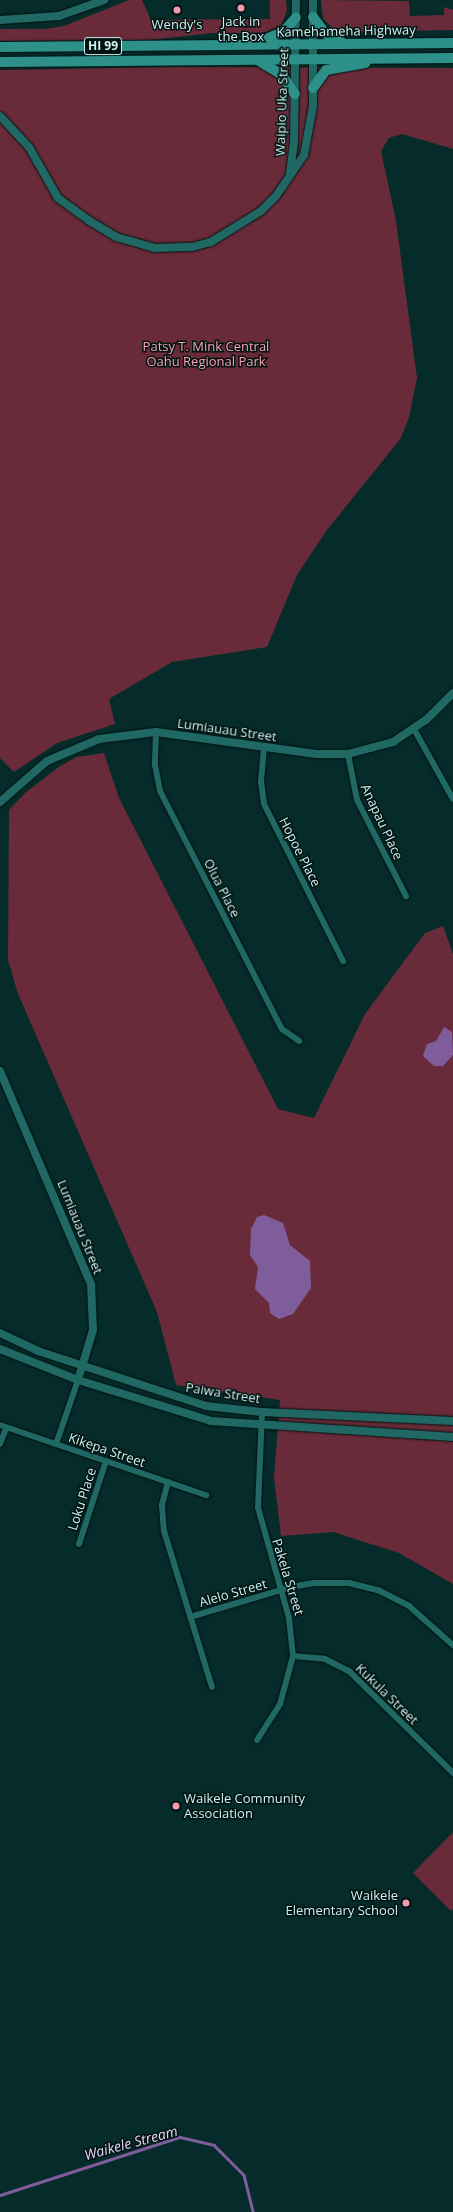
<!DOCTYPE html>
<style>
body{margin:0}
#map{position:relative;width:453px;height:2212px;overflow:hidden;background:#052c2a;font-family:"Open Sans",sans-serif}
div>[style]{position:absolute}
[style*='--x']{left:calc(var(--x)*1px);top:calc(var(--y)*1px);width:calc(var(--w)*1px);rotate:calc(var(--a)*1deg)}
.green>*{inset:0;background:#692b39}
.water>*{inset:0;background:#7f5d9b}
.stream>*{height:2.5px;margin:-1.25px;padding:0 1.25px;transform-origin:1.25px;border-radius:1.25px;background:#7f5d9b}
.roads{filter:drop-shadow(0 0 1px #001311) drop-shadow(0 0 1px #001311)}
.minor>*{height:6px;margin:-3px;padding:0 3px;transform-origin:3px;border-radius:3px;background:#1f6863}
.tertiary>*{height:8px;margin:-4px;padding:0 4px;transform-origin:4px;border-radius:4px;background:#1f6863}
.primary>*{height:10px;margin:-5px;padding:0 5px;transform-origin:5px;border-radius:5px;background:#2d9089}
.dots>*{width:11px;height:11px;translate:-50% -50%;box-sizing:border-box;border:2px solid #001312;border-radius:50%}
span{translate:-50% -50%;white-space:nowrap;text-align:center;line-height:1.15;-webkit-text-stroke:3px #001312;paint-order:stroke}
.shield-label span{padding:1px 3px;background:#001312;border:1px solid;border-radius:3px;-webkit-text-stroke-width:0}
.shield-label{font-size:12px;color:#d0f2ee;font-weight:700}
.poi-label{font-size:13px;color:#d0f2ee}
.left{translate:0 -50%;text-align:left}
.right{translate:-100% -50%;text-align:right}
.street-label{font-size:13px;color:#d0f2ee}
.park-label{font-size:13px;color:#f9a2b1}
.water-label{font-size:14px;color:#e8d6fa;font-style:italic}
</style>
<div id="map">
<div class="green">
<i style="clip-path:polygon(129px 0,142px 0,151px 20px,270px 19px,270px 0,286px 0,287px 11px,281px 25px,264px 33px,212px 33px,150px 40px,0 41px,0 29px,44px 29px,64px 26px)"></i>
<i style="clip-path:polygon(321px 0,409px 1px,410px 16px,444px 15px,444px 7px,453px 10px,453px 30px,344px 32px,334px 29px,323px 19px)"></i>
<i style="clip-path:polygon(170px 67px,453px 68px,453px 149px,402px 134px,389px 138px,381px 151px,396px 221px,417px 378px,409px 417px,401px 438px,327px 530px,297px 575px,267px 647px,172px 662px,109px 699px,115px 724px,57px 743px,14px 772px,0 758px,0 70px)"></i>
<i style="clip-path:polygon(104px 753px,119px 798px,278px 1109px,314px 1118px,365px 1014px,425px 933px,443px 926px,453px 954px,453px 1584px,399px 1553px,333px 1532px,281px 1536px,274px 1478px,280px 1400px,176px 1385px,157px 1312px,18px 994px,8px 960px,9px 810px,25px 793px,60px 766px,77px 757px)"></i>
<i style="clip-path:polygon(453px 1832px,453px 1909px,451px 1911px,413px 1873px)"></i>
</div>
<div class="water">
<i style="clip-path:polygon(444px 1027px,452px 1032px,453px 1055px,443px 1066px,434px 1066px,423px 1056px,427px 1044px,436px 1041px)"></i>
<i style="clip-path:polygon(264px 1215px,283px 1223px,290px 1245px,310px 1261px,311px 1288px,293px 1314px,279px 1319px,270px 1313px,269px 1303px,255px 1289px,258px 1267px,250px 1255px,251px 1229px,257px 1217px)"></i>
</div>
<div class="stream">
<i style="--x:0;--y:2195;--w:189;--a:-17.9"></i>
<i style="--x:180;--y:2137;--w:35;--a:13"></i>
<i style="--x:214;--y:2145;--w:42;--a:45"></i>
<i style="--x:244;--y:2175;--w:38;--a:76"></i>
</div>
<div class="roads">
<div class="minor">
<i style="--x:414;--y:729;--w:80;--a:60.9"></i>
<i style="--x:156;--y:732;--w:33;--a:92"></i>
<i style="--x:155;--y:765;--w:26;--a:79"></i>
<i style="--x:160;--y:791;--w:267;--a:62.9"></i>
<i style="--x:282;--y:1029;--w:21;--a:35"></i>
<i style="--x:264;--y:747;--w:35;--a:95"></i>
<i style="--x:261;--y:782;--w:22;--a:82"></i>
<i style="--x:264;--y:804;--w:176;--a:63.3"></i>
<i style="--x:348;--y:754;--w:47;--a:78.9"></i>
<i style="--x:357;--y:800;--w:108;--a:63"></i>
<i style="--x:0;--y:1425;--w:218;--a:18.8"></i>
<i style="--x:0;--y:1444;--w:17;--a:-69"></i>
<i style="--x:56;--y:1444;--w:68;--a:-71"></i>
<i style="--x:168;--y:1482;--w:24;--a:105"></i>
<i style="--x:162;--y:1505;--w:26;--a:86"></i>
<i style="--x:164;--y:1531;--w:163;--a:72.9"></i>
<i style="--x:79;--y:1544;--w:87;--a:-72"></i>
<i style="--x:190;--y:1617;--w:105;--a:-16.5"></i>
<i style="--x:291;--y:1587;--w:23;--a:-10"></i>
<i style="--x:314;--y:1583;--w:35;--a:0"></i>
<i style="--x:349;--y:1583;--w:32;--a:14"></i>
<i style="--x:380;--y:1591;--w:33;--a:27"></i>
<i style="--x:409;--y:1606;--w:59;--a:41.6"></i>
<i style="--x:293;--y:1656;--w:32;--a:5"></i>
<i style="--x:325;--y:1659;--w:27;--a:27"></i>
<i style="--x:349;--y:1671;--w:146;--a:44.4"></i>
<i style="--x:257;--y:1740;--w:43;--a:-57.4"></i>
<i style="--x:280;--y:1704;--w:50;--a:-74.8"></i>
<i style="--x:293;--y:1656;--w:38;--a:-96"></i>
<i style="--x:289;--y:1618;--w:114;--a:-105.7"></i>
<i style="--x:258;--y:1508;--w:96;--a:-87.6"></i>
</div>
<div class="tertiary">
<i style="--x:0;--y:20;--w:59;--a:-3.9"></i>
<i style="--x:59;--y:16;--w:48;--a:-19.6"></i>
<i style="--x:0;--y:116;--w:42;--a:46.9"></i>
<i style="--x:29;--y:147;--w:59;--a:60.4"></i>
<i style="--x:58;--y:198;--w:37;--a:36"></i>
<i style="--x:88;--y:220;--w:33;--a:31"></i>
<i style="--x:116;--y:237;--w:41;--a:15.8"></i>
<i style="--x:155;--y:248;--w:37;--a:-2"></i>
<i style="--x:192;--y:247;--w:20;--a:-15"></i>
<i style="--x:211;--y:242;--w:59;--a:-31.8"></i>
<i style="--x:261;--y:211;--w:21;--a:-45"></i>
<i style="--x:276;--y:196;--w:50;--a:-55.7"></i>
<i style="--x:304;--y:155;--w:50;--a:-79.6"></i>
<i style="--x:313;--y:106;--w:106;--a:-90"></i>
<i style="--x:290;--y:174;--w:33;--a:-83"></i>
<i style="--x:294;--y:141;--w:141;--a:-89.2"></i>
<i style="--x:0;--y:802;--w:62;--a:-41.1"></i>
<i style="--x:47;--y:761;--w:56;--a:-22.9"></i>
<i style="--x:99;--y:739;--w:57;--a:-7"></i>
<i style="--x:156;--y:732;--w:162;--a:7.8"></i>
<i style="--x:316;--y:754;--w:32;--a:0"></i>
<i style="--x:348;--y:754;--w:47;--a:-14.9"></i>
<i style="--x:393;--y:742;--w:40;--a:-34"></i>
<i style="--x:426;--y:720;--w:38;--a:-45"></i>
<i style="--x:0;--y:1071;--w:232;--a:66.9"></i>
<i style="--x:91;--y:1284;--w:46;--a:87.5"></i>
<i style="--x:93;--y:1330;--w:52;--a:106.7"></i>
<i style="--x:0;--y:1333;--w:42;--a:25.3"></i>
<i style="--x:38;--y:1351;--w:177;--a:18.1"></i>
<i style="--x:206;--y:1406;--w:56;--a:6.1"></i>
<i style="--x:262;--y:1412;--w:191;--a:2.7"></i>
<i style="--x:0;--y:1349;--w:84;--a:21.7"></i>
<i style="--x:78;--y:1380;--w:139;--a:17.1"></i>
<i style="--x:211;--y:1421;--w:243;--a:3.8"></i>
</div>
<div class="primary">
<i style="--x:313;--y:17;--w:21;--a:53"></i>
<i style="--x:326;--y:34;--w:18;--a:27"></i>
<i style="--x:261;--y:41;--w:25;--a:-23"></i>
<i style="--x:284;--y:31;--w:18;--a:-49"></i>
<i style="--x:0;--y:47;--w:453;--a:-0.5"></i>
<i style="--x:259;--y:61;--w:27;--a:31"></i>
<i style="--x:282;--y:75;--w:23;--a:56"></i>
<i style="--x:0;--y:62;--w:453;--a:-0.5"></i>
<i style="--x:313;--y:88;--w:22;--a:-54"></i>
<i style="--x:326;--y:70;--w:40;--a:-10"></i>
</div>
</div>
<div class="dots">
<i style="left:241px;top:8px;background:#f39aaa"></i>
<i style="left:177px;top:10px;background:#f39aaa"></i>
<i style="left:176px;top:1806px;background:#f39aaa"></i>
<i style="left:406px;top:1903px;background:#f39aaa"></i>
</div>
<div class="shield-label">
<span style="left:103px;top:46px">HI 99</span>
</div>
<div class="poi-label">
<span style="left:241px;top:29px">Jack in<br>the Box</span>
<span style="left:177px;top:24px">Wendy's</span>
<span class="left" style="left:184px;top:1806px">Waikele Community<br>Association</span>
<span class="right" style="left:398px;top:1903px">Waikele<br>Elementary School</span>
</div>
<div class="street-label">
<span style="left:346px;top:31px;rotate:-1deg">Kamehameha Highway</span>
<span style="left:282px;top:102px;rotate:-88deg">Waipio Uka Street</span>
<span style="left:227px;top:730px;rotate:8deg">Lumiauau Street</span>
<span style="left:382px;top:822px;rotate:65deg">Anapau Place</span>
<span style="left:300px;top:852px;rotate:63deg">Hopoe Place</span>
<span style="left:222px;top:888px;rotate:63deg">Olua Place</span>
<span style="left:80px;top:1227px;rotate:68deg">Lumiauau Street</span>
<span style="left:223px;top:1393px;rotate:9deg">Paiwa Street</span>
<span style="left:107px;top:1450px;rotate:19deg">Kikepa Street</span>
<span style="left:82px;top:1499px;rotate:-72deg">Loku Place</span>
<span style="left:288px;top:1577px;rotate:73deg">Pakela Street</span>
<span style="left:233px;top:1593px;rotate:-16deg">Alelo Street</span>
<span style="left:387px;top:1694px;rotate:44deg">Kukula Street</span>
</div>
<div class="park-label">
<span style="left:206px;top:354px">Patsy T. Mink Central<br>Oahu Regional Park</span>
</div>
<div class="water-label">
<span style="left:131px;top:2143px;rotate:-15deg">Waikele Stream</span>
</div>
</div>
